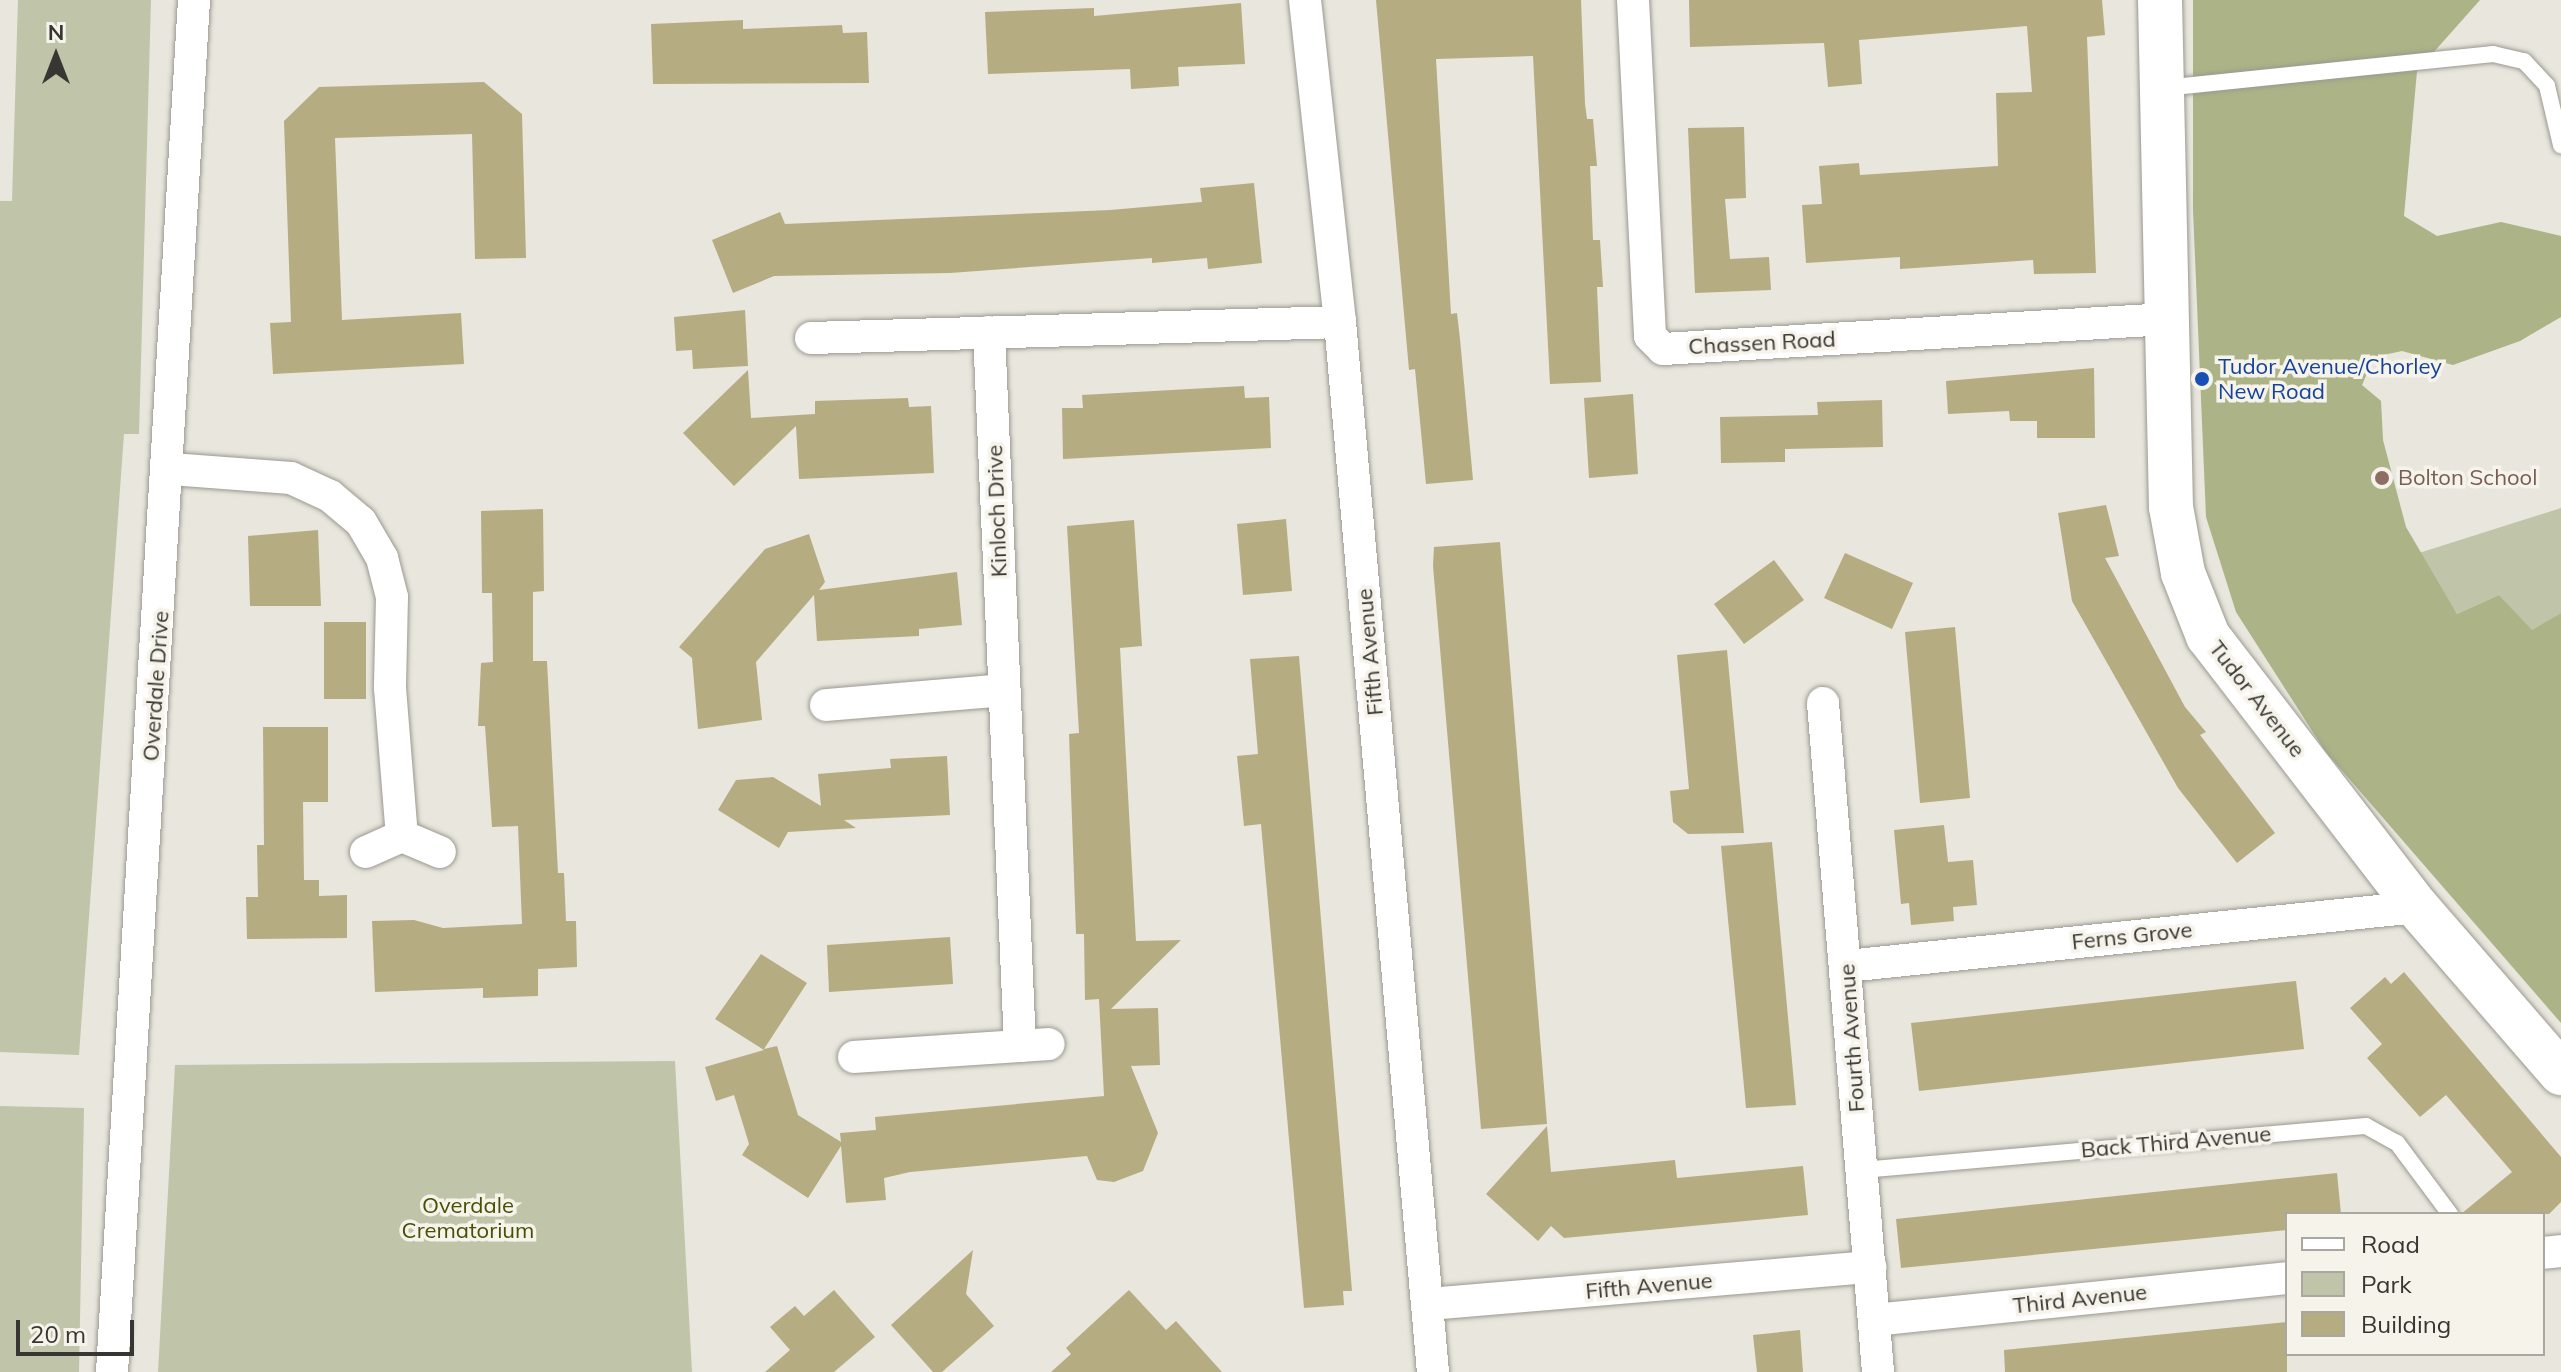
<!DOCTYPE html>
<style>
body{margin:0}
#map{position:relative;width:2561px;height:1372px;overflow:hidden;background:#e8e6dd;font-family:Mulish,sans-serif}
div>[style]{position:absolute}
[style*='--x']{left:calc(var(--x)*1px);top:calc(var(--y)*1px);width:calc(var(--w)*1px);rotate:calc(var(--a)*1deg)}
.green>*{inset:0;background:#c0c5a9}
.forest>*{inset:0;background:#abb387}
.building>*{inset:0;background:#b6ac81}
.roads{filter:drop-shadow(0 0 2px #9b9990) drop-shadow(0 0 2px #9b9990)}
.service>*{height:16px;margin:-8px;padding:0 8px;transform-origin:8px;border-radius:8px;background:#fff}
.minor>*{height:32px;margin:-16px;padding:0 16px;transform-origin:16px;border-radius:16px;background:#fff}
.secondary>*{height:44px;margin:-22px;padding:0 22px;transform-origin:22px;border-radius:22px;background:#fff}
.dots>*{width:22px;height:22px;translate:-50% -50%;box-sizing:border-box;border:4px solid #f5f3ea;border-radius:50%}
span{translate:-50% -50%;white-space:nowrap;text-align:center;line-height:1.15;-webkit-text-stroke:7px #f5f3ea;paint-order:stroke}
.street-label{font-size:22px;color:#373632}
.transit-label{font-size:22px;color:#164399}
.left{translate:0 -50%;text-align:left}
.education-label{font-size:22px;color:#785e54}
.park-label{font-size:22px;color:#485005}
.legend{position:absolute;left:2285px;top:1212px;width:260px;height:144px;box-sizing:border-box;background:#f5f3ea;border:2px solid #a9a7a0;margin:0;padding:10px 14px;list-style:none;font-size:24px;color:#373632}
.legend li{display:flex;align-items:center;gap:16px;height:40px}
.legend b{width:40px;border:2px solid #a9a7a0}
.north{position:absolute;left:16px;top:16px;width:80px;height:80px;-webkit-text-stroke:6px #f5f3ea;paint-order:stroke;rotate:0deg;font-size:22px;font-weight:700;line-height:32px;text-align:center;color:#373632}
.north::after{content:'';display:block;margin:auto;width:28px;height:36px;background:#373632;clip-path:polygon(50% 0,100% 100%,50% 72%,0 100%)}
.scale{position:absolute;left:16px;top:1320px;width:118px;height:36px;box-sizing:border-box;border:4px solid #373632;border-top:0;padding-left:10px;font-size:24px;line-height:28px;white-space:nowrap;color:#373632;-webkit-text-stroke:6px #f5f3ea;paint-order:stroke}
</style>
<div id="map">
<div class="green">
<i style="clip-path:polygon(18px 0,151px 0,139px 434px,124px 434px,79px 1055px,0 1052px,0 201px,12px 201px)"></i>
<i style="clip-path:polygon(2561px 508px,2561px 613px,2532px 631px,2499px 595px,2457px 614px,2419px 553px)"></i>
<i style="clip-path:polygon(675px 1061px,692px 1372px,158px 1372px,175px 1065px)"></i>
<i style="clip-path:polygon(0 1106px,84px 1108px,79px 1372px,0 1372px)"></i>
</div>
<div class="forest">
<i style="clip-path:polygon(2193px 0,2480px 0,2417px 71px,2404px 216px,2437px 236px,2501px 222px,2561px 236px,2561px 317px,2520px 341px,2453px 365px,2402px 351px,2374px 357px,2362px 385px,2381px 401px,2383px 440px,2406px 527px,2457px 614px,2499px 595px,2532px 630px,2561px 613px,2561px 1023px,2325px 751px,2236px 612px,2206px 517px,2193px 210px)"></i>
</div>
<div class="building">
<i style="clip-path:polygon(1376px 0,1581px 0,1585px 104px,1587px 119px,1593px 119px,1597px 166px,1590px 166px,1593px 240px,1600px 240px,1603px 287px,1597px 287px,1601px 382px,1550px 384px,1533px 56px,1436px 59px,1451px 314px,1457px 313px,1460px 339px,1473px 480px,1426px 484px,1415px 369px,1409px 370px)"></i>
<i style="clip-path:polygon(1689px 0,2102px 0,2105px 35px,2087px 37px,2096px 273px,2034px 274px,2033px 260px,1900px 269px,1900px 257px,1806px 263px,1802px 205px,1822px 204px,1819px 166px,1859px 163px,1860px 175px,1998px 166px,1996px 93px,2032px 92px,2027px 26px,1859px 40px,1862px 84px,1828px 87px,1824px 43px,1690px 47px)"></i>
<i style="clip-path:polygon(1241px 3px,1245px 64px,1178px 67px,1179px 86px,1131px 89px,1130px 69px,988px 74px,985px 12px,1094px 8px,1094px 16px)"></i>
<i style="clip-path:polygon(743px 20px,743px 29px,842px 25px,843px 33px,867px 32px,869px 83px,653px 84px,651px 24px)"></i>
<i style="clip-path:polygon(484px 82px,522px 114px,526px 258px,475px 259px,472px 134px,335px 138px,342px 320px,461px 313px,464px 364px,273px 374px,270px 323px,291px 322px,284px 121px,319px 87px)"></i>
<i style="clip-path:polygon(1744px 127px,1746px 198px,1725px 199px,1730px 259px,1769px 257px,1771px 290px,1695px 293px,1688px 128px)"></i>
<i style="clip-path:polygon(1254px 183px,1262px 263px,1208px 269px,1207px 258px,1152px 263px,1152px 258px,950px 273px,774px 276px,733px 293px,712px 240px,780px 212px,785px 224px,1110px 210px,1202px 202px,1200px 188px)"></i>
<i style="clip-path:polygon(745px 310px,748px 366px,693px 369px,692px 350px,676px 351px,674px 317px)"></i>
<i style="clip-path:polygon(2094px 368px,2095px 438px,2037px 438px,2037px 421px,2010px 421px,2009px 411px,1948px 414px,1946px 381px)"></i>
<i style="clip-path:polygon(748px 370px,751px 418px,815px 414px,815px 401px,908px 398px,909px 407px,931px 406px,934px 473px,799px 479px,796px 426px,734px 486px,683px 433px)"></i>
<i style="clip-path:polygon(1244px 386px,1245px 398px,1269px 397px,1271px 448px,1063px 459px,1062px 408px,1083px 408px,1082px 395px)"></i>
<i style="clip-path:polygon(1633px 394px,1638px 474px,1589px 478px,1584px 398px)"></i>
<i style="clip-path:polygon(1882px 400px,1883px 447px,1785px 449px,1785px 462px,1721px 463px,1720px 417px,1818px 415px,1817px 402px)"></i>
<i style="clip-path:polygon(2106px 505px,2119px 556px,2105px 558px,2185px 707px,2206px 732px,2200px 735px,2275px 833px,2237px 863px,2178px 788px,2072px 601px,2058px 513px)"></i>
<i style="clip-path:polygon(543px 509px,544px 591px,533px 592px,533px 661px,547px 661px,558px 873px,564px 873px,566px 921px,576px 921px,577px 967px,538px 969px,538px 996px,483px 998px,483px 988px,375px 992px,372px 921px,414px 920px,443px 928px,522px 924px,518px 826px,492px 827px,485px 726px,478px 726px,481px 663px,493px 662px,492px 593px,482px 593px,481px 511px)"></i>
<i style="clip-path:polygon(1286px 519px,1292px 591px,1243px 595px,1237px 524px)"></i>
<i style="clip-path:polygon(1134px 520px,1142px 646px,1120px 648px,1136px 941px,1181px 940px,1111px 1009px,1158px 1008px,1160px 1065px,1131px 1066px,1158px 1133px,1143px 1171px,1114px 1182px,1097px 1180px,1087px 1156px,910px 1172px,884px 1178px,886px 1200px,846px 1203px,841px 1146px,808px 1198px,742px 1155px,749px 1144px,734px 1095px,716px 1101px,705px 1067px,764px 1050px,715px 1019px,761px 954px,807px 983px,764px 1049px,777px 1046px,798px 1115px,841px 1142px,840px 1133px,876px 1130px,875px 1117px,1104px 1096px,1099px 999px,1085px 1000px,1084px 934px,1076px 934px,1069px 734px,1079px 733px,1067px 526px)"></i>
<i style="clip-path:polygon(318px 530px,321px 606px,250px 606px,248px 536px)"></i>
<i style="clip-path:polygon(809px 534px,825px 582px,819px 590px,957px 572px,962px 625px,919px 629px,919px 636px,817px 641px,814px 595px,756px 662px,762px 720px,698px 729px,692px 658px,679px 647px,765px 549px)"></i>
<i style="clip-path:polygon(1500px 542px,1547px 1124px,1481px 1129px,1433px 566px,1434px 547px)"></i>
<i style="clip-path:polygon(1845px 553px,1913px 583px,1892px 629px,1824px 598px)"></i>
<i style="clip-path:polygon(1774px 560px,1804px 600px,1744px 644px,1714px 604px)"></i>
<i style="clip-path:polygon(324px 622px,366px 622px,366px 699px,324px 699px)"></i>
<i style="clip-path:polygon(1955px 627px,1970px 798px,1920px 803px,1905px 632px)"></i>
<i style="clip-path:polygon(1727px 650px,1744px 833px,1688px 834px,1673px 822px,1670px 791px,1689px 789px,1677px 655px)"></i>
<i style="clip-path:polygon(1299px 656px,1352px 1291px,1343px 1291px,1344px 1305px,1304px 1308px,1261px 824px,1244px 826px,1237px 756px,1258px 754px,1250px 659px)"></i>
<i style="clip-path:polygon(263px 727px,328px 727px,328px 802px,303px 802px,304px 880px,319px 880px,319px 896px,347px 895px,347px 938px,247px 939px,246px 897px,258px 897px,257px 845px,264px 845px)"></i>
<i style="clip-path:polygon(947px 756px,950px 815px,844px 820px,856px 828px,788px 832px,779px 848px,718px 810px,736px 780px,773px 777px,821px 806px,818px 774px,891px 768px,890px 759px)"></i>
<i style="clip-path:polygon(1944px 825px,1948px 862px,1973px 860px,1977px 905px,1953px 907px,1954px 921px,1911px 925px,1909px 903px,1901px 904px,1894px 830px)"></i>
<i style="clip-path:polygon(1772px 842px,1796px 1105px,1746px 1108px,1721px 846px)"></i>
<i style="clip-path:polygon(950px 937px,953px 984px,829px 992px,827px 945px)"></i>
<i style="clip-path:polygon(2404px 972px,2561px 1157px,2561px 1202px,2549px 1214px,2461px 1214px,2512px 1172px,2446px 1095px,2420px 1117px,2367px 1058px,2382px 1044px,2350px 1008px,2385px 977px,2391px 984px)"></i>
<i style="clip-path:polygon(2296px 981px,2304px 1049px,1919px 1091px,1911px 1023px)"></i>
<i style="clip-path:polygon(1547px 1126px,1551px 1172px,1675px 1160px,1677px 1178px,1803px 1166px,1808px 1215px,1564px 1238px,1551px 1226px,1538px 1241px,1486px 1194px)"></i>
<i style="clip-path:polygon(2337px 1173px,2341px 1214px,2287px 1214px,2287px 1230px,1901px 1268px,1896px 1219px)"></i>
<i style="clip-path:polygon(973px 1250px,966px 1294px,994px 1326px,942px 1372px,933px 1372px,891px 1325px)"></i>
<i style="clip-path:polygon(834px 1290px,875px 1337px,834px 1372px,765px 1372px,790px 1350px,770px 1327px,795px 1306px,804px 1316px)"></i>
<i style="clip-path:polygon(1129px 1290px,1166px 1330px,1176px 1321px,1222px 1372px,1051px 1372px,1071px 1354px,1066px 1348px)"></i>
<i style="clip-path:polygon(2287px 1322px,2287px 1372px,2005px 1372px,2004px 1350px)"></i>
<i style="clip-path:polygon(1800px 1330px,1803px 1372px,1757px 1372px,1753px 1335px)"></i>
</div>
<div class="roads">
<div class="service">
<i style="--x:2164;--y:88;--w:331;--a:-5.9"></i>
<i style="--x:2493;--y:54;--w:32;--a:13"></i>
<i style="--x:2524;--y:61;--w:34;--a:47"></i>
<i style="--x:2547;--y:86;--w:61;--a:76.7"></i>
<i style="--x:1862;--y:1170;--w:506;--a:-4.99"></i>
<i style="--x:2366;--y:1126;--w:35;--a:29"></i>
<i style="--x:2397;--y:1143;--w:89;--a:53.3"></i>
</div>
<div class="minor">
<i style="--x:1305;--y:0;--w:324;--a:83.8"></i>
<i style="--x:1340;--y:322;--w:1054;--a:84.94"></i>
<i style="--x:1633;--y:0;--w:336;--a:87.1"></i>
<i style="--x:1650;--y:336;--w:18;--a:45"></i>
<i style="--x:1663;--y:349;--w:506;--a:-3.4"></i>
<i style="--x:989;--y:332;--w:715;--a:87.51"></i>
<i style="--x:811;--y:338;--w:529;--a:-1.73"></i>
<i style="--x:171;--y:469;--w:120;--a:4.3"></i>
<i style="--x:291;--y:478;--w:43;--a:24.8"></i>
<i style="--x:330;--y:496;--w:40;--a:40"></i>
<i style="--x:361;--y:522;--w:42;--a:59.7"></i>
<i style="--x:382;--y:558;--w:40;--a:75.6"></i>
<i style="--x:392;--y:597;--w:91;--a:91.3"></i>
<i style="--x:390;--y:688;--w:148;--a:85.4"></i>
<i style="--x:1823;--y:703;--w:671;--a:85.3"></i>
<i style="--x:826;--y:705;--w:179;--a:-4.8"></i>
<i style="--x:366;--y:852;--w:39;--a:-24"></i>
<i style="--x:402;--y:836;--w:41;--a:22.8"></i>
<i style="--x:1847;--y:966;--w:573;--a:-5.91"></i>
<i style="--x:854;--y:1057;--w:195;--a:-3.8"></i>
<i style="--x:2543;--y:1253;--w:18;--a:-6"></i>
<i style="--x:1429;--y:1304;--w:443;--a:-4.8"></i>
<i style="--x:1874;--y:1320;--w:415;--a:-5.8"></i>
<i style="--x:112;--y:1372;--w:1374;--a:-86.58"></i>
</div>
<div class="secondary">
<i style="--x:2160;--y:0;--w:507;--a:88.76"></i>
<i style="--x:2171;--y:507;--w:67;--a:79.7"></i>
<i style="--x:2183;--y:573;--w:68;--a:68.4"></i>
<i style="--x:2208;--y:636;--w:342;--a:52.4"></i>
<i style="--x:2417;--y:907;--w:220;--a:49.1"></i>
</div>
</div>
<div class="dots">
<i style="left:2202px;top:379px;background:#1a4fb4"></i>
<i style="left:2382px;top:478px;background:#8d6e63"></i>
</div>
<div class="street-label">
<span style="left:1762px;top:343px;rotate:-3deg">Chassen Road</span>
<span style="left:997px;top:511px;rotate:-92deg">Kinloch Drive</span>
<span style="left:1370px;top:652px;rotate:-95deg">Fifth Avenue</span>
<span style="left:156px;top:686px;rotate:-86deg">Overdale Drive</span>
<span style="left:2257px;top:699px;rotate:52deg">Tudor Avenue</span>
<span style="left:2132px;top:936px;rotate:-6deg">Ferns Grove</span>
<span style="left:1852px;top:1038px;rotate:-94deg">Fourth Avenue</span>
<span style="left:2176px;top:1142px;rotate:-5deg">Back Third Avenue</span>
<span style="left:1649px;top:1286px;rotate:-5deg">Fifth Avenue</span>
<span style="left:2080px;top:1299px;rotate:-6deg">Third Avenue</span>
</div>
<div class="transit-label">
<span class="left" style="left:2218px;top:379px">Tudor Avenue/Chorley<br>New Road</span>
</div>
<div class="education-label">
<span class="left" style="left:2398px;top:478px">Bolton School</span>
</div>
<div class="park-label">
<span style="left:468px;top:1218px">Overdale<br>Crematorium</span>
</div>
<ul class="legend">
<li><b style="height:10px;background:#fff"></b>Road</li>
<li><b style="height:22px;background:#c0c5a9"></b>Park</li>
<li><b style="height:22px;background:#b6ac81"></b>Building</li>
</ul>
<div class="north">N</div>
<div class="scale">20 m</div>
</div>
